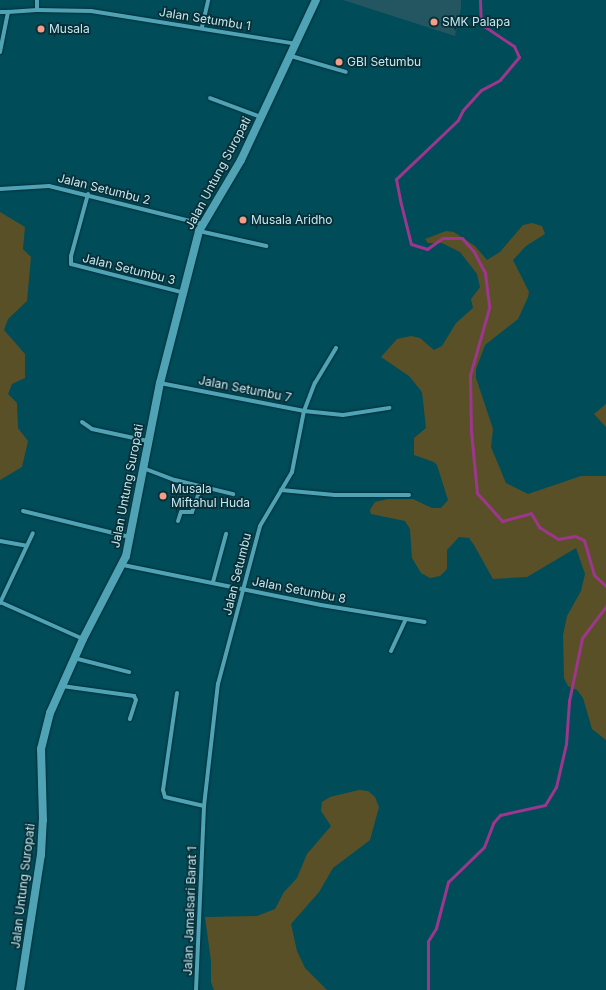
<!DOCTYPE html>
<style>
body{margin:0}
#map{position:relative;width:606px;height:990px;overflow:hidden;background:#004c59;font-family:Inter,sans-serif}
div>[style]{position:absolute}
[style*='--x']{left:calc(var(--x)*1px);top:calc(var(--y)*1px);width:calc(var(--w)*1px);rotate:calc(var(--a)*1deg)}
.built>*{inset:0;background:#235661}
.green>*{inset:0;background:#5a5027}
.stream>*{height:3px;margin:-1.5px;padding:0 1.5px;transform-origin:1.5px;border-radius:1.5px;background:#9d368c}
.roads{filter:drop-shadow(0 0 1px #002f39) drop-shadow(0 0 1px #002f39)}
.minor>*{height:4px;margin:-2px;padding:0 2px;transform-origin:2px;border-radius:2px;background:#50a2b5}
.secondary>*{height:8px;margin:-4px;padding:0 4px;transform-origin:4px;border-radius:4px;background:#50a2b5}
.dots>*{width:11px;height:11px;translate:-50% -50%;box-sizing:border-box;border:2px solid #0a2e36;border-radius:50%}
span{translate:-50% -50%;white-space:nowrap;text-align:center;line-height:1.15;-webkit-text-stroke:3.5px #0a2e36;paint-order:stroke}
.street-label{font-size:12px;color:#c2e9f2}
.poi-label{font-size:12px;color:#c2e9f2}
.left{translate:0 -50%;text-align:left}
</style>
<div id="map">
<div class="built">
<i style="clip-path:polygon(343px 0,461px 0,461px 8px,455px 36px)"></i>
</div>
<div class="green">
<i style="clip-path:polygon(0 212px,25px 227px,23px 249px,31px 257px,27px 301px,8px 319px,4px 330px,25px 354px,25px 378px,12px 384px,8px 394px,17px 403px,18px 428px,28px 441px,22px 467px,0 480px)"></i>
<i style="clip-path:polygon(532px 223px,542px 226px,545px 234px,526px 246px,513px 260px,529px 292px,528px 297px,518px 319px,485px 345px,476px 369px,476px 378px,493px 429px,491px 447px,506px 483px,528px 494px,581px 476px,606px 476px,606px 740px,592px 729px,583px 698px,577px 690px,568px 686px,564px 678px,563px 635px,567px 616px,581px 591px,585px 574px,576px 548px,527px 577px,493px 579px,474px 545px,469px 538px,459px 537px,447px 550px,447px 569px,440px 576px,430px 578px,421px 573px,412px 558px,410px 529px,405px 521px,371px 514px,370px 510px,375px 502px,388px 499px,413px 499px,432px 508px,441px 508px,448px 500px,437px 465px,434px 462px,414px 455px,414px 438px,426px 428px,422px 392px,409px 376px,381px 357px,397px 339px,411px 336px,420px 338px,434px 350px,442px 346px,456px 323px,473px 308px,471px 299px,480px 287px,477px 274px,460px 252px,442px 243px,428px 243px,425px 239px,446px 231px,454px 232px,475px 246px,487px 260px,500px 252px,523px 225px)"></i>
<i style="clip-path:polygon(606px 404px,606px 427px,594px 414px)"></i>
<i style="clip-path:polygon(359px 790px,368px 791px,375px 797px,379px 807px,370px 840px,333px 868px,319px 892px,291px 924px,297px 951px,305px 968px,327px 990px,214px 990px,211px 982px,211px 961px,205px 917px,257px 916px,275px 909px,284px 892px,297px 878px,307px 854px,331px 826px,321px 811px,322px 802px,330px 797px)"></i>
</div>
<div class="stream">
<i style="--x:480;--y:0;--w:24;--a:88"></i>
<i style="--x:481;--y:24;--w:40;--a:34"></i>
<i style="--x:514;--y:46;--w:12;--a:66"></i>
<i style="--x:519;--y:57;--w:30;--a:130"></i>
<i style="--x:500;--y:80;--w:21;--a:152"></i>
<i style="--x:481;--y:90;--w:27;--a:132"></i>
<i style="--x:463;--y:110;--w:11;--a:117"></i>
<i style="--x:458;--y:120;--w:86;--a:136.4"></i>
<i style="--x:396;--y:179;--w:25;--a:79"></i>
<i style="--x:401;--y:204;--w:41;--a:76"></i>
<i style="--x:411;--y:244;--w:17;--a:17"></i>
<i style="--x:427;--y:249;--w:19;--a:-35"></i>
<i style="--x:443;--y:238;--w:19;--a:0"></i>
<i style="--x:462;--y:238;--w:18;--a:49"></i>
<i style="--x:474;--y:252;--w:24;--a:62"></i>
<i style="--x:485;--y:273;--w:35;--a:83"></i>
<i style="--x:489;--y:308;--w:70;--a:105.8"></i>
<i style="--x:470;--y:375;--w:56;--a:89"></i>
<i style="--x:471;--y:431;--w:62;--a:84.5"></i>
<i style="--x:477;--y:493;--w:38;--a:48"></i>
<i style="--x:502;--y:521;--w:30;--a:-15"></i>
<i style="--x:531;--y:513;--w:16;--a:60"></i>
<i style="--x:539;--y:527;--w:22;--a:32"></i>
<i style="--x:558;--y:539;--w:17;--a:-10"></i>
<i style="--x:575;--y:536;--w:10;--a:24"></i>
<i style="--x:584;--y:540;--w:36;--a:74"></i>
<i style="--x:594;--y:575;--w:16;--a:43"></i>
<i style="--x:428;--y:990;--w:49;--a:-90"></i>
<i style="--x:428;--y:941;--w:15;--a:-58"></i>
<i style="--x:436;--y:928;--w:48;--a:-75.4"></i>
<i style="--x:448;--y:882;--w:50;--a:-44.2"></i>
<i style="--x:484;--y:847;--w:26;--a:-69"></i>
<i style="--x:493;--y:823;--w:11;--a:-49"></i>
<i style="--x:500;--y:815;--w:46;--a:-12.5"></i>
<i style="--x:545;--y:805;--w:21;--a:-59"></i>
<i style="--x:556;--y:787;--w:44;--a:-76.9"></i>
<i style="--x:566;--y:744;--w:43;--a:-86"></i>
<i style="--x:569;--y:701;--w:64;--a:-78.3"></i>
<i style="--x:582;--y:638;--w:40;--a:-53"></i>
</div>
<div class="roads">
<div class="minor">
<i style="--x:37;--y:10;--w:10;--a:-90"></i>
<i style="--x:0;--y:12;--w:8;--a:0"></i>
<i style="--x:202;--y:27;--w:28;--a:-77"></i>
<i style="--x:0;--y:52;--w:41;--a:-78.7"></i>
<i style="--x:8;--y:12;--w:29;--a:-4"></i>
<i style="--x:37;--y:10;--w:54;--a:1.1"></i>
<i style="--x:91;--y:11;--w:208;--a:9.1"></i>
<i style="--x:291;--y:56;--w:57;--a:16.2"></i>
<i style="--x:210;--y:98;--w:54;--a:20.4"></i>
<i style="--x:0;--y:189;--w:49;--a:-3.5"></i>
<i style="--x:49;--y:186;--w:158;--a:13.9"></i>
<i style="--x:88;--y:194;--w:64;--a:105.3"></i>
<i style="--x:71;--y:256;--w:8;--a:90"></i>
<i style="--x:71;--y:264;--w:114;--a:14.3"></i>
<i style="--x:199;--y:231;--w:69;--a:12.6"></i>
<i style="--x:160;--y:383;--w:147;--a:11"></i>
<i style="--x:304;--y:411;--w:30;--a:-69"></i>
<i style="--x:315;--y:383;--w:41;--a:-59"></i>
<i style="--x:82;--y:422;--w:12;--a:35"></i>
<i style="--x:92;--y:429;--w:57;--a:12.1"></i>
<i style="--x:143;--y:468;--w:34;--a:21"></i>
<i style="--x:175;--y:480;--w:60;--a:13.6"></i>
<i style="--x:281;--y:490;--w:54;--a:5.3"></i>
<i style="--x:335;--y:495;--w:74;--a:0"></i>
<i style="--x:23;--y:511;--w:110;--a:13.7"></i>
<i style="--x:178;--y:521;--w:9;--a:-72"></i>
<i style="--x:181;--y:512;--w:11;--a:0"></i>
<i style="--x:192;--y:512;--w:27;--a:-70"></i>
<i style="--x:0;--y:541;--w:27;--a:10"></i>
<i style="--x:123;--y:565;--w:202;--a:11.4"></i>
<i style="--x:321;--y:605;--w:105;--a:9.3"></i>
<i style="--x:213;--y:582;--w:50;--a:-74.8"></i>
<i style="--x:0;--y:602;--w:91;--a:24"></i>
<i style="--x:0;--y:603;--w:77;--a:-64.8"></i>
<i style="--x:391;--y:651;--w:35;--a:-65"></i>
<i style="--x:74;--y:658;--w:57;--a:14.3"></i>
<i style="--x:62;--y:686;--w:73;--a:7.9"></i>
<i style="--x:134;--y:696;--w:4;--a:63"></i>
<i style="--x:136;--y:700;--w:20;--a:108"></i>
<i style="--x:177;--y:693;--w:98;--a:98.2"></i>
<i style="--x:163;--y:790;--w:7;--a:74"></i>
<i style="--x:165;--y:797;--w:40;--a:13"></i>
<i style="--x:196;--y:990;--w:184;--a:-87.5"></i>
<i style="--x:204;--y:806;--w:123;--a:-83.5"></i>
<i style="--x:218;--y:684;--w:163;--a:-75.1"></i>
<i style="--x:260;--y:526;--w:63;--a:-59.3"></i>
<i style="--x:292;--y:472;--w:62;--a:-78.9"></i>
<i style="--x:304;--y:411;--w:39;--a:6"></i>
<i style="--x:343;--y:415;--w:47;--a:-8.7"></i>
</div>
<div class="secondary">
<i style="--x:20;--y:990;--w:137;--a:-81.2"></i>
<i style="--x:41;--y:855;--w:35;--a:-87"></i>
<i style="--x:43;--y:820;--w:71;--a:-91.6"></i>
<i style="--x:41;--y:749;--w:37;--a:-76"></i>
<i style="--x:50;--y:713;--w:81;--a:-66"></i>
<i style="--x:83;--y:639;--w:93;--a:-62.6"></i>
<i style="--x:126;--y:556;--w:176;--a:-78.9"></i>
<i style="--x:160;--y:383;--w:157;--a:-75.6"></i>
<i style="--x:199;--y:231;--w:82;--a:-59.4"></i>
<i style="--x:241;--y:160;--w:177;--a:-64.9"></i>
</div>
</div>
<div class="dots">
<i style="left:434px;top:22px;background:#f49e88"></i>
<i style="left:41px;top:29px;background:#f49e88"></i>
<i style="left:339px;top:62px;background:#f49e88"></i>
<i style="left:243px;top:220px;background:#f49e88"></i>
<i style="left:163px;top:496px;background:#f49e88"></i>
</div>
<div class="street-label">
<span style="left:205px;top:19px;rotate:9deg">Jalan Setumbu 1</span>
<span style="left:218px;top:173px;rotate:-62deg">Jalan Untung Suropati</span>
<span style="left:104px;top:189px;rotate:14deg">Jalan Setumbu 2</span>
<span style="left:129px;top:269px;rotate:14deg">Jalan Setumbu 3</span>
<span style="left:245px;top:389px;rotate:11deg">Jalan Setumbu 7</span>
<span style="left:127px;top:486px;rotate:-79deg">Jalan Untung Suropati</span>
<span style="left:237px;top:574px;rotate:-76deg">Jalan Setumbu</span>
<span style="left:299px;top:590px;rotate:11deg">Jalan Setumbu 8</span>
<span style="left:23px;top:886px;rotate:-83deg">Jalan Untung Suropati</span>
<span style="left:190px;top:911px;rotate:-88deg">Jalan Jamalsari Barat 1</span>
</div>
<div class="poi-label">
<span class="left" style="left:442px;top:22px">SMK Palapa</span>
<span class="left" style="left:49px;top:29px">Musala</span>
<span class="left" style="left:347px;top:62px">GBI Setumbu</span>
<span class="left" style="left:251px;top:220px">Musala Aridho</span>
<span class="left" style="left:171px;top:496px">Musala<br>Miftahul Huda</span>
</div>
</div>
